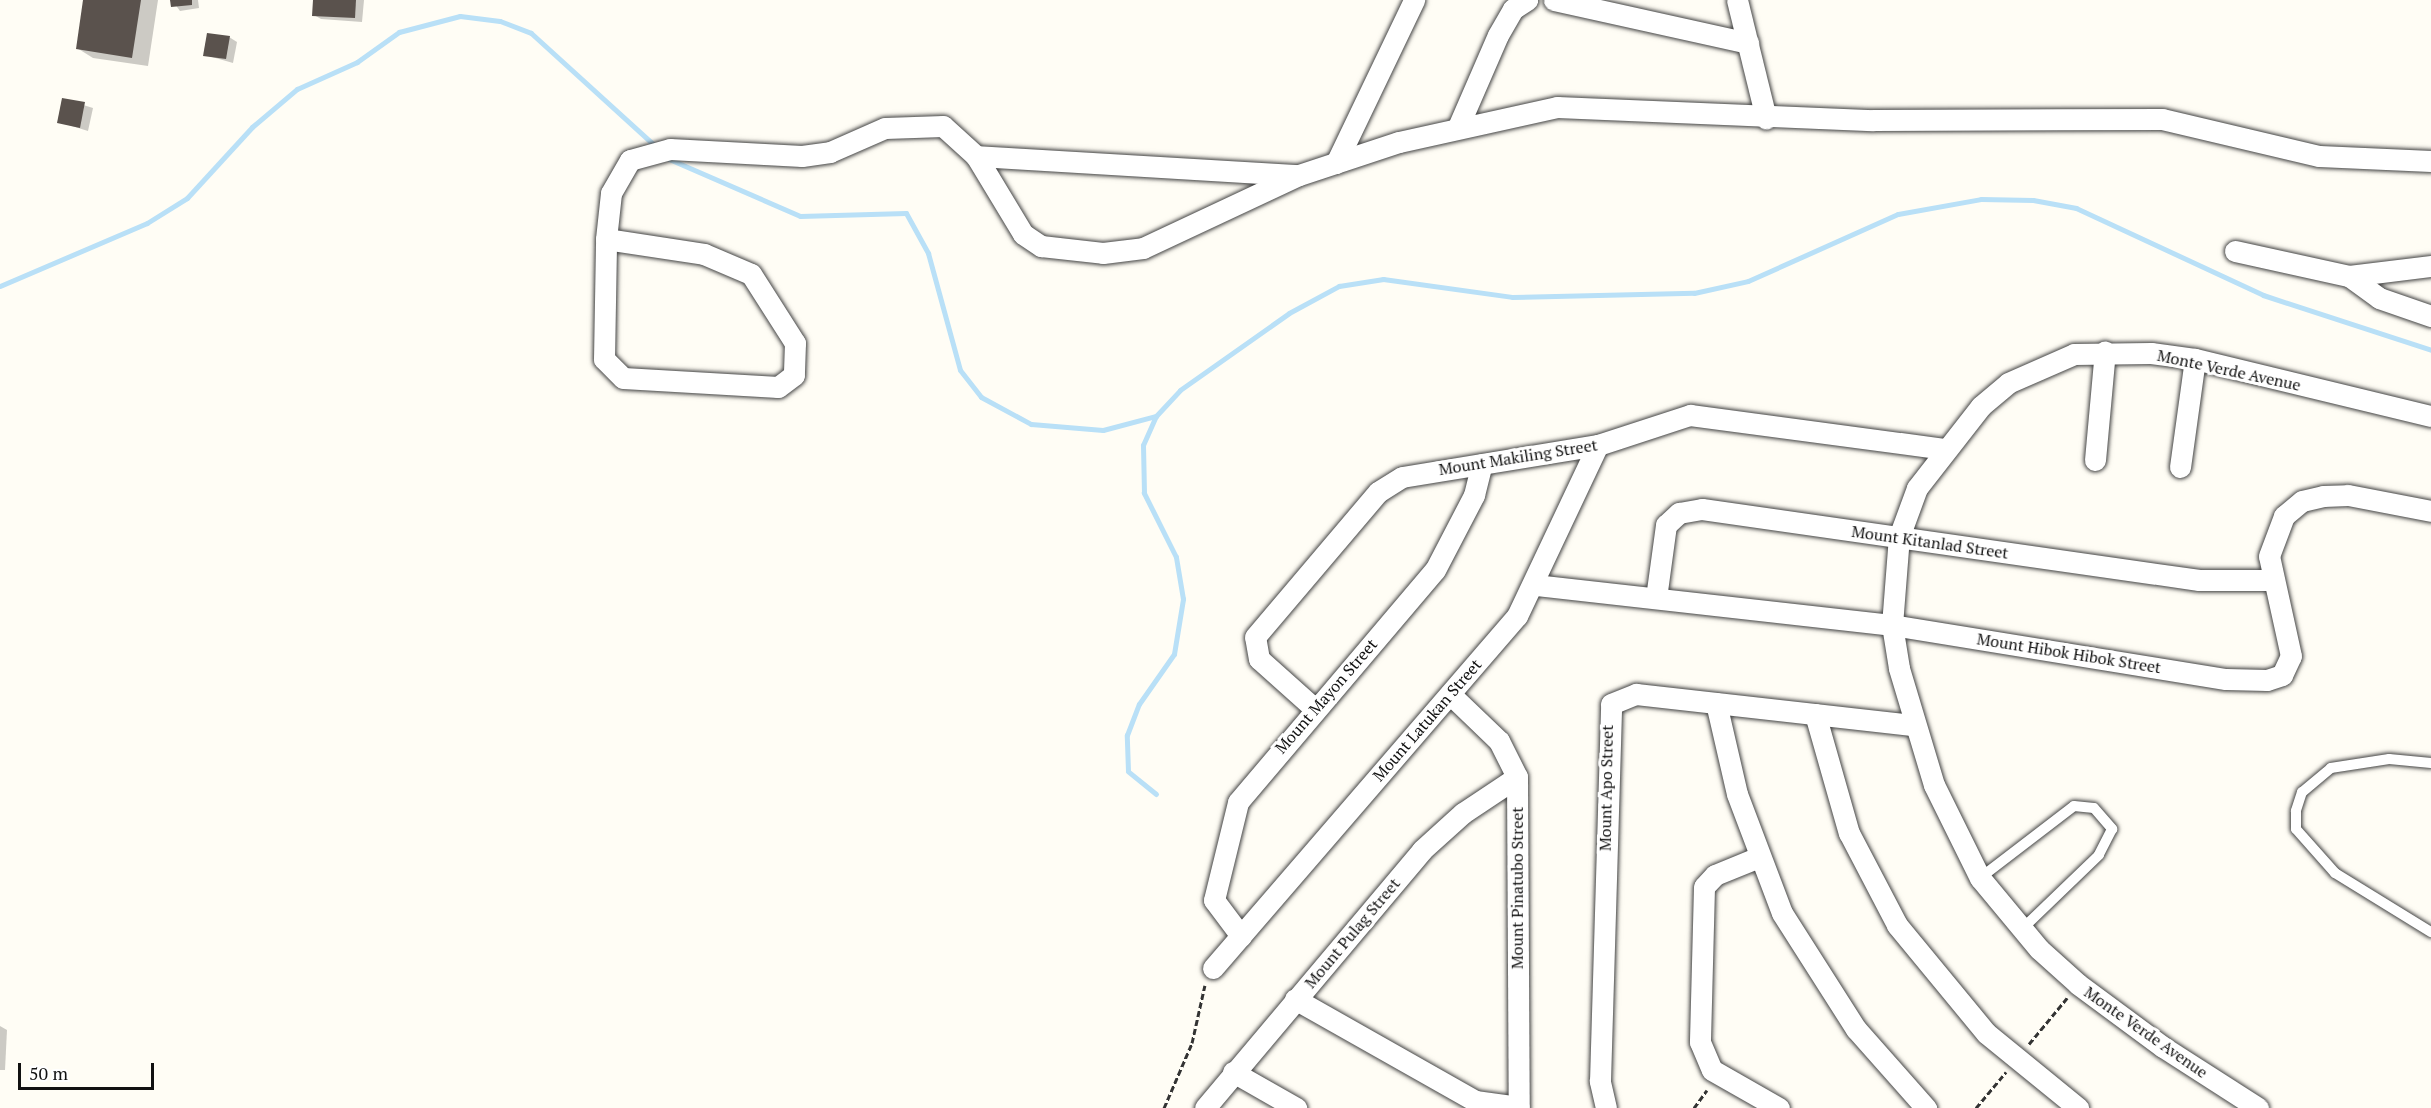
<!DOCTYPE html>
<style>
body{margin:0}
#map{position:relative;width:2431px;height:1108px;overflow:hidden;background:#fffdf5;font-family:"PT Serif",serif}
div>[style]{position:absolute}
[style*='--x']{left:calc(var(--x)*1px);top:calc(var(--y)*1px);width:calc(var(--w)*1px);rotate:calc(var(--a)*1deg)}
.shadow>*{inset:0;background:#0003}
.stream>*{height:5px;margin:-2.5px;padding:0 2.5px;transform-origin:2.5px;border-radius:2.5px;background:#b9e0f7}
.building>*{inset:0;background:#5a524d}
.path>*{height:3px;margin-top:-1.5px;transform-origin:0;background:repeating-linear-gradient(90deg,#333 0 6px,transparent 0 9px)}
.roads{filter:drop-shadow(0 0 2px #444) drop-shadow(0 0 2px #444)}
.lane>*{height:10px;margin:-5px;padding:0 5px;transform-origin:5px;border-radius:5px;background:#fff}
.street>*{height:21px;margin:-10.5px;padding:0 10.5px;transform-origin:10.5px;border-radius:10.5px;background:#fff}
span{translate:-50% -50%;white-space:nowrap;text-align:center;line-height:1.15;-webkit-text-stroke:6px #fff;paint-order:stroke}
.street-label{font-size:16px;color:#111}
.scale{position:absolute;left:18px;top:1063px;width:136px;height:27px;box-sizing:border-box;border:3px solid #111;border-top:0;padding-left:8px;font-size:18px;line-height:21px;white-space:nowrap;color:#111;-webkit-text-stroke:4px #fff;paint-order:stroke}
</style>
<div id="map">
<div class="shadow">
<i style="clip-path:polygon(85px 0,158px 0,148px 66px,93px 58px,77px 48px)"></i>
<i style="clip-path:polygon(172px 0,198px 0,199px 8px,180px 11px)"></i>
<i style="clip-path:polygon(315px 0,364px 0,362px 22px,321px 19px,314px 15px)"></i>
<i style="clip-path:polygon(229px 37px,237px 42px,233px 63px,205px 55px)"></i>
<i style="clip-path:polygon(64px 99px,93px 108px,88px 131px,59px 122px)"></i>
<i style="clip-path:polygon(0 1026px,7px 1030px,5px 1070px,0 1070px)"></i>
</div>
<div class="stream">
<i style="--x:669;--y:159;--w:143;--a:23.5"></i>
<i style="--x:800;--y:216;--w:106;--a:-1.6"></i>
<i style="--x:906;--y:213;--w:46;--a:61.2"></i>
<i style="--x:928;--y:253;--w:121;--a:74.7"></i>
<i style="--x:960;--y:370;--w:34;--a:52"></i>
<i style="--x:981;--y:397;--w:57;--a:28.4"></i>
<i style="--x:1031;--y:424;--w:72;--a:4.8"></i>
<i style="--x:1103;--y:430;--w:55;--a:-14.8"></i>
<i style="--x:0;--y:286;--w:160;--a:-23.2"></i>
<i style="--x:147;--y:223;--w:47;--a:-32"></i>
<i style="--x:187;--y:198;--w:96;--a:-47.5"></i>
<i style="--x:252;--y:127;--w:59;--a:-40.2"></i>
<i style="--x:297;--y:89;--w:66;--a:-24.2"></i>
<i style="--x:357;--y:62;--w:52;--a:-35.5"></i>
<i style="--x:399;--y:32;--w:63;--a:-14.7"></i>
<i style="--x:460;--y:16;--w:40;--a:7.1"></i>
<i style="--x:500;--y:21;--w:33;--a:21"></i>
<i style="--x:531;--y:33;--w:164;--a:42.3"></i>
<i style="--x:1156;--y:794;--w:36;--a:-141"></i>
<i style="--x:1128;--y:771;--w:36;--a:-92"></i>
<i style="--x:1127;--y:735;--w:33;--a:-69"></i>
<i style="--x:1139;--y:704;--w:61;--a:-55"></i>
<i style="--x:1174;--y:654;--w:56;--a:-80.7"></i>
<i style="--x:1183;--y:599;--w:43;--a:-99.5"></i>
<i style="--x:1176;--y:557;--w:72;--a:-116.6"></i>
<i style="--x:1144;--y:493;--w:48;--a:-91.2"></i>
<i style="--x:1143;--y:445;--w:32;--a:-66"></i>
<i style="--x:1156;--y:416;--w:35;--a:-47"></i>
<i style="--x:1180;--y:390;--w:133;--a:-35.2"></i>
<i style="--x:1289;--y:313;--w:57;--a:-28.4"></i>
<i style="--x:1339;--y:286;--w:45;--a:-9"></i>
<i style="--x:1383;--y:279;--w:130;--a:7.9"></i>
<i style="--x:1512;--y:297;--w:182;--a:-1.3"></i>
<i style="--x:1694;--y:293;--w:55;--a:-12.5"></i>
<i style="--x:1748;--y:281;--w:164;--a:-24.1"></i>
<i style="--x:1898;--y:214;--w:84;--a:-10.2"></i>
<i style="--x:1981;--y:199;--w:52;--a:1.1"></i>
<i style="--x:2033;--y:200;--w:44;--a:10.5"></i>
<i style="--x:2076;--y:208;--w:206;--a:24.9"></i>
<i style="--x:2263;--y:295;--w:177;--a:18.1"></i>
</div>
<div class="building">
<i style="clip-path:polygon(83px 0,141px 0,132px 58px,76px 49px)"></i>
<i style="clip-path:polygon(170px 0,192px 0,192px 5px,171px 7px)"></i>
<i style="clip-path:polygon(313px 0,356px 0,355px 18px,312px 16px)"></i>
<i style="clip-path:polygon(207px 33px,230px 36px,226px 59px,203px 56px)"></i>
<i style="clip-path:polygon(62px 98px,85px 102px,80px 128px,57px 123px)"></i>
</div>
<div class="path">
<i style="--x:2029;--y:1044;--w:60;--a:-50.4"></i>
<i style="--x:1164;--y:1108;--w:71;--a:-66.7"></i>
<i style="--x:1192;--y:1043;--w:59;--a:-77.4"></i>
<i style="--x:1694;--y:1108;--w:22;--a:-54"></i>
<i style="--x:1976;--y:1108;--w:47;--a:-50.2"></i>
</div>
<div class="roads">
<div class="lane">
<i style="--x:2431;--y:763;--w:42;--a:-174.6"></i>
<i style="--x:2389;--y:759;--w:59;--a:171.2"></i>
<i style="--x:2331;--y:768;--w:38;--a:140"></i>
<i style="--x:2302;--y:792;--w:20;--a:108"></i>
<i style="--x:2296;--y:811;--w:18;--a:90"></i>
<i style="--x:2296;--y:829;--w:59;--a:48.4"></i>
<i style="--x:2335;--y:873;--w:113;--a:31.6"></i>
<i style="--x:1980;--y:878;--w:118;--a:-37.5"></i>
<i style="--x:2074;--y:806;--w:20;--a:6"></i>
<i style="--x:2094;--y:808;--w:28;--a:49"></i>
<i style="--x:2112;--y:829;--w:29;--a:117"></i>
<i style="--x:2099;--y:855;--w:108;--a:136.1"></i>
</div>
<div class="street">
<i style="--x:1554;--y:0;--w:199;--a:12.5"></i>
<i style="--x:1737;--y:0;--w:122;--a:76.2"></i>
<i style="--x:1458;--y:127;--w:100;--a:-66.5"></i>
<i style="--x:1498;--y:35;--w:30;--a:-60"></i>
<i style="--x:1513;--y:9;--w:17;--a:-33"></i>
<i style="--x:976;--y:156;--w:321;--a:3.4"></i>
<i style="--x:1336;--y:163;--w:181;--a:-64.4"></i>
<i style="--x:606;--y:239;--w:99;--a:8.7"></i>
<i style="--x:704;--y:254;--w:51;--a:23.1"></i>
<i style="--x:751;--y:274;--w:82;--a:57.5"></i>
<i style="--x:795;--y:343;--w:32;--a:92"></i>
<i style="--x:794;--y:375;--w:20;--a:143"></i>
<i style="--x:778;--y:387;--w:155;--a:-176.7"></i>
<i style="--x:623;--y:378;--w:27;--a:-135"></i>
<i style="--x:604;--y:359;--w:120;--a:-89"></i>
<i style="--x:606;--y:239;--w:46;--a:-83.8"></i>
<i style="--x:611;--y:193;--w:38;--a:-60"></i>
<i style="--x:630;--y:160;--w:41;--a:-15.4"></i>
<i style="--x:670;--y:149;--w:132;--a:3"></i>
<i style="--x:802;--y:156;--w:28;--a:-8"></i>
<i style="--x:830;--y:152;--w:60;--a:-23.6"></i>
<i style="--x:885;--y:128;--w:58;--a:-2"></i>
<i style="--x:943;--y:126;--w:45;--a:42.3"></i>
<i style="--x:976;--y:156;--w:91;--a:58.9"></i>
<i style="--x:1023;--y:234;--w:22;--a:34"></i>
<i style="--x:1041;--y:246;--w:62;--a:6.4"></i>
<i style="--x:1103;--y:253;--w:40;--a:-7.1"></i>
<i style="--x:1143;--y:248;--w:172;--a:-25.1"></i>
<i style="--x:1299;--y:175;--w:105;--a:-18.3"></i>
<i style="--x:1399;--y:142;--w:162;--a:-12.5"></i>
<i style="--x:1557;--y:107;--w:316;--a:2.4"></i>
<i style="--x:1873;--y:120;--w:289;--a:-0.2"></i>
<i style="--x:2162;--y:119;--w:161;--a:13.3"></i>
<i style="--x:2319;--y:156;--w:112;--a:2.6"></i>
<i style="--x:2235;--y:251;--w:117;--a:12.4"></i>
<i style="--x:2349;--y:276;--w:83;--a:-7"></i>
<i style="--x:2349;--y:276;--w:37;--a:36"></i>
<i style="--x:2379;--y:298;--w:55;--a:19.1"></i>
<i style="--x:2095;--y:460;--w:109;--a:-84.8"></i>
<i style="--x:2180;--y:467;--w:109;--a:-82.1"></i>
<i style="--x:1536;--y:585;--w:358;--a:6.4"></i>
<i style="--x:1892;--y:625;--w:338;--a:9.2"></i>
<i style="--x:2226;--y:679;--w:41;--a:1.4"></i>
<i style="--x:2267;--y:680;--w:16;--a:-18"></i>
<i style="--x:2282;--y:675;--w:21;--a:-65"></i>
<i style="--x:2291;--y:656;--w:102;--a:-102.4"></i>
<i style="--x:2269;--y:556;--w:43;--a:-69.4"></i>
<i style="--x:2284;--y:516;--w:23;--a:-40"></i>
<i style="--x:2302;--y:501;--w:22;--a:-13"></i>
<i style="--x:2323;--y:496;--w:25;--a:-2"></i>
<i style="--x:2348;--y:495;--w:85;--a:10.9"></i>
<i style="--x:1656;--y:598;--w:74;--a:-82.2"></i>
<i style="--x:1666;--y:525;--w:18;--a:-43"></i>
<i style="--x:1679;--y:513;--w:23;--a:-10"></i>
<i style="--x:1702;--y:509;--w:502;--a:8.13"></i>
<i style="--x:2199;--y:580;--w:73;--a:0"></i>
<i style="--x:1450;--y:694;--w:68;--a:43.8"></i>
<i style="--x:1499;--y:741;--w:40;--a:63.4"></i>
<i style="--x:1517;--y:777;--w:331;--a:89.7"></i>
<i style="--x:1716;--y:703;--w:93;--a:77"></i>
<i style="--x:1737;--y:794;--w:127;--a:69.3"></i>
<i style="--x:1782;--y:913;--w:138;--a:57.5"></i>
<i style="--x:1856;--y:1029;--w:106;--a:48.5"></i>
<i style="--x:1315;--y:709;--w:75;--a:-138.2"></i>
<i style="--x:1259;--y:659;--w:22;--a:-100"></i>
<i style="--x:1255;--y:637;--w:190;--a:-49.7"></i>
<i style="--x:1378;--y:492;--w:28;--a:-32"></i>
<i style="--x:1402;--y:477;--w:199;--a:-9.3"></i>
<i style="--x:1598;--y:445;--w:97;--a:-18.1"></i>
<i style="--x:1690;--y:415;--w:256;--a:7.6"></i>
<i style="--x:1815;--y:714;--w:124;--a:74.1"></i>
<i style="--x:1849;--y:833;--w:104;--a:62.4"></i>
<i style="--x:1897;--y:925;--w:140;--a:50.5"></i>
<i style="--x:1986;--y:1033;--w:119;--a:39.2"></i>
<i style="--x:1759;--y:857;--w:48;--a:157.8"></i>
<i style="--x:1715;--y:875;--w:16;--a:133"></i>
<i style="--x:1704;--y:887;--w:155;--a:91.5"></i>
<i style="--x:1700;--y:1042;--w:30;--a:67"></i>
<i style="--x:1712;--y:1070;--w:77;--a:29.6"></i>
<i style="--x:1241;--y:936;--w:45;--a:-126.9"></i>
<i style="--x:1214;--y:900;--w:101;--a:-76.2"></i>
<i style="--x:1238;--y:802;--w:304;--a:-49.7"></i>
<i style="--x:1435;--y:570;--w:85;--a:-62.5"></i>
<i style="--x:1474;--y:495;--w:32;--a:-76"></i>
<i style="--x:1213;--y:968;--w:465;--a:-49.2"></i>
<i style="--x:1517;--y:616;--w:189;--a:-64.7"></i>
<i style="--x:1295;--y:999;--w:207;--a:29.5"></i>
<i style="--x:1475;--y:1101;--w:44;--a:7.8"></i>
<i style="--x:1233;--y:1072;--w:73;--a:29.7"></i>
<i style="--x:1205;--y:1108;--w:337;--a:-49.9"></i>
<i style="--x:1422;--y:850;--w:55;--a:-42.1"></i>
<i style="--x:1463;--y:813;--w:65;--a:-33.7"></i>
<i style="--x:1606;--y:1108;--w:28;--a:-103"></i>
<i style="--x:1600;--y:1081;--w:377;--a:-88.3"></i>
<i style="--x:1611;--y:704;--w:27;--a:-22"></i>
<i style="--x:1636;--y:694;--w:280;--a:6.4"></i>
<i style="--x:2258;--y:1108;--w:113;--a:-147.3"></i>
<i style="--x:2163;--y:1047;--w:106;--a:-143.5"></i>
<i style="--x:2078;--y:984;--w:52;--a:-138.1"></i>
<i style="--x:2039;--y:949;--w:92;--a:-129.7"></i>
<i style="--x:1980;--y:878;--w:104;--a:-116.3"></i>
<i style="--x:1934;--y:785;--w:122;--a:-106.7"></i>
<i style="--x:1899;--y:668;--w:44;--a:-99.2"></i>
<i style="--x:1892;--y:625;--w:88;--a:-85.5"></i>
<i style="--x:1899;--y:537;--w:52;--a:-69.8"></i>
<i style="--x:1917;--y:488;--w:104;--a:-52"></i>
<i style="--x:1981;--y:406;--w:35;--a:-40"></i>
<i style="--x:2008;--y:383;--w:72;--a:-23.7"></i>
<i style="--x:2074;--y:354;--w:77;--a:-0.7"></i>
<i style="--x:2151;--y:353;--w:44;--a:7.8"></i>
<i style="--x:2195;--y:359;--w:243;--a:13.6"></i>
</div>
</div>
<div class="street-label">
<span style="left:2229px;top:370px;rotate:12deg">Monte Verde Avenue</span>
<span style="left:1518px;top:457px;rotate:-9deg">Mount Makiling Street</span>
<span style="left:1930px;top:542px;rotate:8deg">Mount Kitanlad Street</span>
<span style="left:2069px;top:653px;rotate:9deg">Mount Hibok Hibok Street</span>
<span style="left:1326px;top:696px;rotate:-49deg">Mount Mayon Street</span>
<span style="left:1427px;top:720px;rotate:-49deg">Mount Latukan Street</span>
<span style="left:1606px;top:788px;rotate:-89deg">Mount Apo Street</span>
<span style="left:1517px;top:888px;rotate:-90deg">Mount Pinatubo Street</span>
<span style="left:1352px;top:933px;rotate:-50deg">Mount Pulag Street</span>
<span style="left:2146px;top:1032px;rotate:35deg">Monte Verde Avenue</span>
</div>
<div class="scale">50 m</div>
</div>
